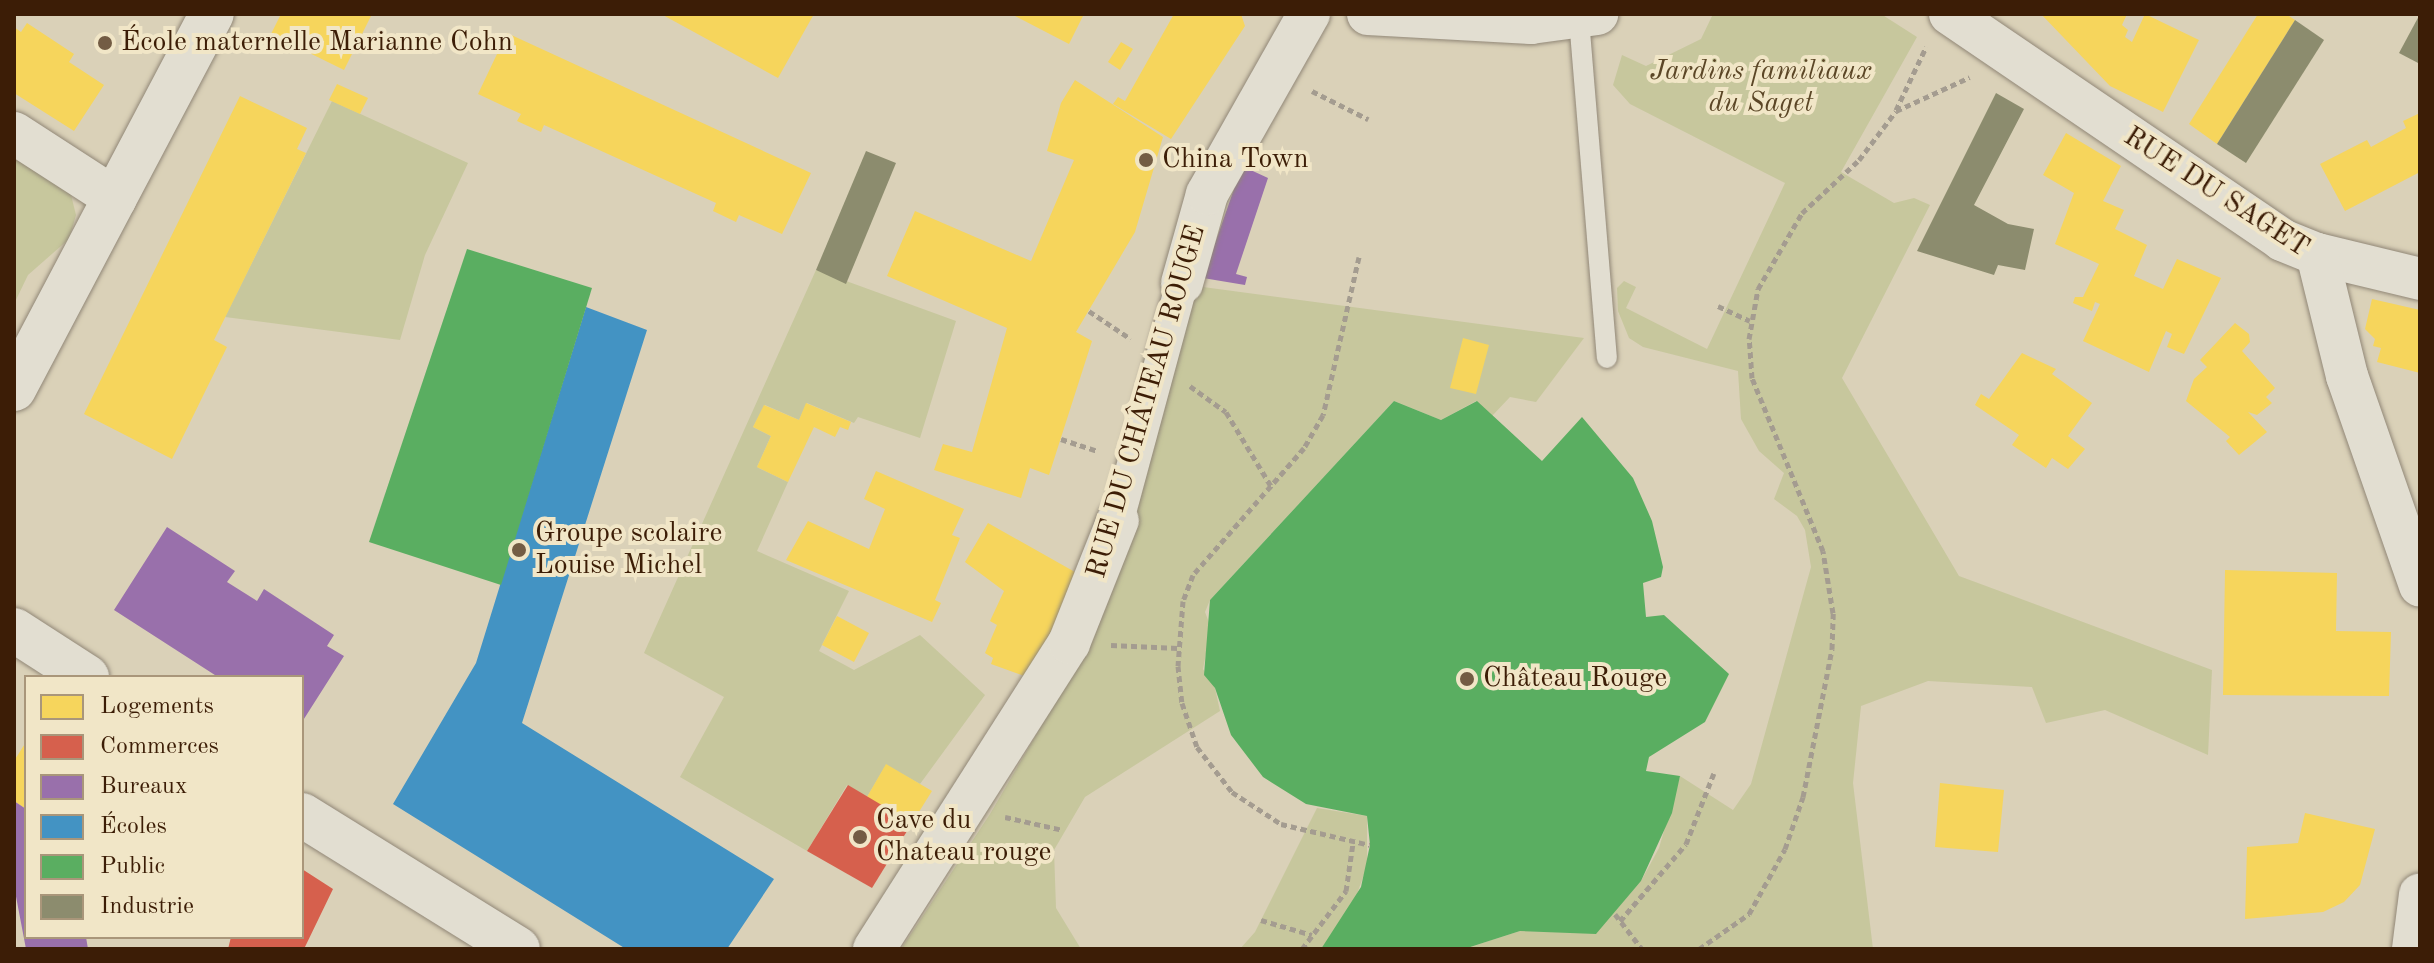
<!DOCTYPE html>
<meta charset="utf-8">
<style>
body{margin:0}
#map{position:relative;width:2434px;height:963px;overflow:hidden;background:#dad1b8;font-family:"Old Standard TT",serif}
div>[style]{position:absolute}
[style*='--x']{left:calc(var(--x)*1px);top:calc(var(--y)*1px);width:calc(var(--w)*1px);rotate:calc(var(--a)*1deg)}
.green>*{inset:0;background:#c7c79d}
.homes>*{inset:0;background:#f6d55c}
.shops>*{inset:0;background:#d6604d}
.offices>*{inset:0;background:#9970ab}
.schools>*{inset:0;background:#4393c3}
.public>*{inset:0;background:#5aae61}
.industry>*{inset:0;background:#8c8c6e}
.path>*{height:5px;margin-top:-2.5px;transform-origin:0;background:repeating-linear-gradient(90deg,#a49c90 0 6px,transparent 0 10px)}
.roads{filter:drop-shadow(0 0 2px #918777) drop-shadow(0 0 2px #918777)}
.service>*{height:20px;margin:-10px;padding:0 10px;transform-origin:10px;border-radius:10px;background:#e2ded1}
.pedestrian>*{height:32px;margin:-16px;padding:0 16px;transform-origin:16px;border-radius:16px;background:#e2ded1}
.minor>*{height:42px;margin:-21px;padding:0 21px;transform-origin:21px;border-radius:21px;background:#e2ded1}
.secondary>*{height:44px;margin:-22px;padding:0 22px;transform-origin:22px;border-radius:22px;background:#e2ded1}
.dots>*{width:22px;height:22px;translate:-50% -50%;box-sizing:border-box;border:4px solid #f1e6c7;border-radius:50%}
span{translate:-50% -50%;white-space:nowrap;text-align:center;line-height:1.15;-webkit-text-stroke:8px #f1e6c7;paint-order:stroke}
.poi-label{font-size:28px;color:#3c1d06}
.left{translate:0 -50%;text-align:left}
.park-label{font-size:28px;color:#5b4626;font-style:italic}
.street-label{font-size:28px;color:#3c1d06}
.frame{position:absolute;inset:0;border:16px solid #3c1d06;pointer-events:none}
.legend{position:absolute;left:24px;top:675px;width:280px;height:264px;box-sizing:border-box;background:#f1e6c7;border:2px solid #a9967a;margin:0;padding:10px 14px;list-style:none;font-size:24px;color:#3c1d06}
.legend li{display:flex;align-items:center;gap:16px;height:40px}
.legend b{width:40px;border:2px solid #a9967a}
</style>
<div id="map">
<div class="green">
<i style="clip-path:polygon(1713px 14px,1881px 14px,1917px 37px,1841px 172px,1894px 203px,1914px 198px,1930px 205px,1842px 378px,1959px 576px,2212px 670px,2208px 755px,2105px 710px,2046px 723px,2032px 687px,1928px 681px,1861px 706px,1853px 783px,1873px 949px,1464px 949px,1520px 931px,1596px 933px,1641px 881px,1659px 848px,1680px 776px,1733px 810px,1751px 784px,1811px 567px,1805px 530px,1797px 516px,1774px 499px,1784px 473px,1759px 451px,1741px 419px,1738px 371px,1643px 347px,1629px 338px,1618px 311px,1617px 288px,1624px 281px,1636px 287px,1626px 308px,1707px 349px,1785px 183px,1630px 104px,1613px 85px,1622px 55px,1646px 66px,1701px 39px)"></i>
<i style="clip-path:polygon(332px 101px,468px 163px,425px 255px,400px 340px,225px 317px)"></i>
<i style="clip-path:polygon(14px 150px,70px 191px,76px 215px,69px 239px,28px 275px,14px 304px)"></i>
<i style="clip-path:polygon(816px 270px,956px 321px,920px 438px,858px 417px,854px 423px,807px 403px,799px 420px,765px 405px,753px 427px,771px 436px,757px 467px,788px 482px,757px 551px,849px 591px,819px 651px,854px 670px,920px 635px,985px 695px,920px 784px,886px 765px,867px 797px,847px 785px,807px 851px,680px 777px,724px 697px,644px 653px)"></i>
<i style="clip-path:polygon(1203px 287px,1584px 338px,1536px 402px,1510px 397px,1492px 416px,1476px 401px,1441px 420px,1394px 401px,1210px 600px,1205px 612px,1211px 628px,1203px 669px,1215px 688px,1220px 711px,1085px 797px,1054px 850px,1056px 908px,1081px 949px,901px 949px,990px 814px,1089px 644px,1189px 304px)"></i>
<i style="clip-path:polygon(1317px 808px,1367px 816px,1367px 866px,1352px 908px,1321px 949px,1240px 949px,1255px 932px)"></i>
</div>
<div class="homes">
<i style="clip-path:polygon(281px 14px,372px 14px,344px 70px,271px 34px)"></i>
<i style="clip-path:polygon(661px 14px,814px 14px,778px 78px)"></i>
<i style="clip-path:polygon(1011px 14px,1084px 14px,1069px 44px)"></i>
<i style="clip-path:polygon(1174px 14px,1241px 14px,1245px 26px,1171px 139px,1113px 104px,1118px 97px,1125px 101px)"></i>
<i style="clip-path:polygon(2041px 14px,2127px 14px,2122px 25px,2128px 30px,2125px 37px,2132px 42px,2145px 14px,2199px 40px,2163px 112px,2110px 86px)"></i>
<i style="clip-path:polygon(2258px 14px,2286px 14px,2295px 20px,2217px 144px,2189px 124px)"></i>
<i style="clip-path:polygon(27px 23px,74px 54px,69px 62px,104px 85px,74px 131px,14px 93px,14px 27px,21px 32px)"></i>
<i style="clip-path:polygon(507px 33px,811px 173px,782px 234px,739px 215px,736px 222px,713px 211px,716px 203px,544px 125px,541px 132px,517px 121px,521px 114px,478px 94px)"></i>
<i style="clip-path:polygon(1121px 42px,1133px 49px,1120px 70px,1108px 62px)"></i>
<i style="clip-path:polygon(1075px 80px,1163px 137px,1135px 232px,1076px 332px,1092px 341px,1049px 475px,1030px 468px,1021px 498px,934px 470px,943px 444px,972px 452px,1007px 328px,887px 276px,915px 211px,1031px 261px,1074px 160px,1047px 151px,1061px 103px)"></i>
<i style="clip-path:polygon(337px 84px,368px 98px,360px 114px,329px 100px)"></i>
<i style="clip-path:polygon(240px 96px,307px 128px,297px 149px,306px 153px,214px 340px,227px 347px,172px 459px,84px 414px)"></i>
<i style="clip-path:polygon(2420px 113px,2420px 172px,2345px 211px,2320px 164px,2367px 140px,2371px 147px,2406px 128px,2403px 121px)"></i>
<i style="clip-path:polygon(2066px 133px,2121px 166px,2103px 201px,2124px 210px,2115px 229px,2147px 245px,2134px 276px,2163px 289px,2177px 259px,2221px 278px,2184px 354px,2167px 347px,2172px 334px,2166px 331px,2149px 372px,2083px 341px,2100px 304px,2095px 302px,2092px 311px,2073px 303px,2075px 297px,2083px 297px,2099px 264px,2055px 244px,2074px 193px,2043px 175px)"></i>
<i style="clip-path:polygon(2372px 299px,2420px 310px,2420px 373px,2377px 362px,2381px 348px,2373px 346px,2375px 339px,2365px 329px)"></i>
<i style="clip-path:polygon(2235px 323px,2249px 334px,2250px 342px,2242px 351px,2275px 388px,2266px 397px,2272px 403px,2257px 415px,2248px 412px,2267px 432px,2239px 455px,2226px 441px,2230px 437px,2186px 401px,2194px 379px,2207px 367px,2200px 360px)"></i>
<i style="clip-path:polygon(1463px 338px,1489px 345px,1476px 394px,1450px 388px)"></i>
<i style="clip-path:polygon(2022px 353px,2056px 369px,2052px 374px,2092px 403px,2068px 436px,2085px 449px,2068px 469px,2052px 458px,2046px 468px,2012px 445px,2019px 435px,1975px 405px,1981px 394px,1989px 399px)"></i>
<i style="clip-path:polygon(806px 403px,851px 422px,848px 430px,840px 427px,835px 437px,814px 427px,788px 482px,757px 467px,771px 436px,753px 427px,764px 405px,799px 420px)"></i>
<i style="clip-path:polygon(876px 471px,964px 509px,952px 535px,960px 538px,935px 600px,941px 603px,932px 622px,786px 560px,808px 521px,869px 549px,885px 509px,864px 499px)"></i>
<i style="clip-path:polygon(988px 523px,1082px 576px,1030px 678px,991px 664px,993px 658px,985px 653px,997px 625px,990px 621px,1004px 591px,965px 562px)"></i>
<i style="clip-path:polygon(2225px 570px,2337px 573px,2336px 631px,2391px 632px,2389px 696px,2223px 695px)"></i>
<i style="clip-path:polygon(837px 616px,869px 633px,854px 662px,822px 645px)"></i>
<i style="clip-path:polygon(26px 742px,26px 809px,14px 801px,14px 761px)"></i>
<i style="clip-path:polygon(886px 764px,932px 791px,912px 823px,867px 797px)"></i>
<i style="clip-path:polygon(1940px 783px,2004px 790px,1998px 852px,1935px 847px)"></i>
<i style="clip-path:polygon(2305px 813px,2375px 829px,2360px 885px,2344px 902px,2323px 912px,2245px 919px,2247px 847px,2298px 843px)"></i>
</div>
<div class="shops">
<i style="clip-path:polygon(848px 785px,912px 823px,872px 888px,807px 851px)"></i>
<i style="clip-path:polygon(302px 869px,333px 889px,304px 949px,228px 949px,231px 937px,302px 937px)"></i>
</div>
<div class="offices">
<i style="clip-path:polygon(1242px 166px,1268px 178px,1236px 274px,1247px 277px,1245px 285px,1203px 278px)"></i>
<i style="clip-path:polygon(167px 527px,235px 571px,227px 582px,257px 601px,264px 589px,334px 635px,327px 646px,344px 656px,302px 722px,302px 677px,218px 677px,114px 610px)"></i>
<i style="clip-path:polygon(14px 801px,26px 809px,26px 937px,86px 937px,88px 949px,26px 949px,14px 886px)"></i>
</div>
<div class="schools">
<i style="clip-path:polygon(586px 307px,647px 330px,522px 723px,774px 879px,727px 949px,626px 949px,393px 804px,476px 663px)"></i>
</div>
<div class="public">
<i style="clip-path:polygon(467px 249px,592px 288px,501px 585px,369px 542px)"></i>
<i style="clip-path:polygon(1394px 401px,1441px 420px,1477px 401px,1542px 461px,1582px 417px,1633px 478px,1652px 521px,1663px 567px,1661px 577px,1643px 583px,1646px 617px,1664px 615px,1729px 674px,1705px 722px,1649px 757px,1646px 771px,1680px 776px,1672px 813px,1641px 881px,1596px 934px,1520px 931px,1464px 949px,1321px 949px,1361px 887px,1370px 845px,1367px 816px,1306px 804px,1263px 777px,1231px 735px,1215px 688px,1204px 675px,1210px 600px)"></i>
</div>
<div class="industry">
<i style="clip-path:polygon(2420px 14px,2420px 64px,2399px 53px)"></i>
<i style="clip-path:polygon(2295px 20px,2324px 40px,2246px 163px,2217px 144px)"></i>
<i style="clip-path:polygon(1996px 93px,2024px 109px,1974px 205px,2008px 224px,2034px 229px,2025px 270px,1998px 265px,1994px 275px,1917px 251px)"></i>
<i style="clip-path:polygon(866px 151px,896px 163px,846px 284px,816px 270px)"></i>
</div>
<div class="path">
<i style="--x:1312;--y:91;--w:63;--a:26.6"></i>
<i style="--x:1896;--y:110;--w:70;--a:-64.5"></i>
<i style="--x:1359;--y:257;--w:162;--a:102.8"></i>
<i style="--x:1323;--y:415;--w:38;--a:120"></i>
<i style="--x:1304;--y:448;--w:169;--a:131.2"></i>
<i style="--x:1193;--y:575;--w:28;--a:111"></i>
<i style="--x:1183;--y:601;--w:65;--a:94.4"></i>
<i style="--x:1178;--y:666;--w:37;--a:84"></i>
<i style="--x:1182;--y:703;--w:46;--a:71.2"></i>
<i style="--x:1197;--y:747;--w:57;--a:52.1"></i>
<i style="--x:1232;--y:792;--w:59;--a:33.1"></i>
<i style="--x:1281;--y:824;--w:91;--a:13.3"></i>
<i style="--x:1718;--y:306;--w:35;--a:25"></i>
<i style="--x:1089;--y:311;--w:50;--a:33.7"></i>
<i style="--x:1190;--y:386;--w:44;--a:35.8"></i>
<i style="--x:1226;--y:412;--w:87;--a:58.7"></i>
<i style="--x:1061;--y:439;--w:39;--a:18"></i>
<i style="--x:1111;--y:645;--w:67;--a:2.6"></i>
<i style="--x:1005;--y:817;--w:59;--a:12.6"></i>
<i style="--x:1615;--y:914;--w:44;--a:52.4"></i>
<i style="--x:1261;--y:920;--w:53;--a:16.4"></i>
<i style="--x:1620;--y:921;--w:101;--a:-49.4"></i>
<i style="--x:1686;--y:844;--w:76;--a:-68.5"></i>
<i style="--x:1302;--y:949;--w:73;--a:-52.8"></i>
<i style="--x:1346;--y:891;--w:49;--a:-81.7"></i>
<i style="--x:1699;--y:949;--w:61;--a:-35"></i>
<i style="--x:1749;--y:914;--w:74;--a:-61"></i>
<i style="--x:1785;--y:849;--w:55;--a:-70.9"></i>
<i style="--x:1803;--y:797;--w:151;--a:-78.9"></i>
<i style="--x:1832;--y:649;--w:36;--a:-88"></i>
<i style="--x:1833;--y:613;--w:63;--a:-99.2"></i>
<i style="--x:1823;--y:551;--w:187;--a:-112.3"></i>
<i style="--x:1752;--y:378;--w:39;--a:-94"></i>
<i style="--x:1749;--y:339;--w:51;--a:-79.8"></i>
<i style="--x:1758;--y:289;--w:88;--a:-59.9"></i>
<i style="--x:1802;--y:213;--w:78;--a:-42.9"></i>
<i style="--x:1859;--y:160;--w:61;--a:-52.9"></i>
<i style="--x:1896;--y:111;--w:81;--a:-24.7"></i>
</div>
<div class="roads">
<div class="service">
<i style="--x:1579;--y:19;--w:340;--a:85.3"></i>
</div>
<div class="pedestrian">
<i style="--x:1118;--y:520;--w:245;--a:-74.9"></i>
</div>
<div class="minor">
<i style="--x:1368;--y:14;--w:163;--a:3.2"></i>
<i style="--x:1531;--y:23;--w:67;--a:-7.8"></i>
<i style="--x:1950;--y:14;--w:402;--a:34.2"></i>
<i style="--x:2282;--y:240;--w:38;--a:22"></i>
<i style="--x:2317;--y:254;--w:106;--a:13.6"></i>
<i style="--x:14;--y:133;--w:121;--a:32.9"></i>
<i style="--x:2317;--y:254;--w:126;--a:76.2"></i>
<i style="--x:2347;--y:376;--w:222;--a:70.8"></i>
<i style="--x:1182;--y:283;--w:92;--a:-74.3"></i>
<i style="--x:1207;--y:194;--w:207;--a:-60.5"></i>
<i style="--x:874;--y:949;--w:363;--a:-57.5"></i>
<i style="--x:1069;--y:643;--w:132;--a:-68.3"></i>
<i style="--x:2413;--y:949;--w:55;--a:-82.7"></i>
</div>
<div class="secondary">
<i style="--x:14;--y:389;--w:424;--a:-62.2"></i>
<i style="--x:14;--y:630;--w:87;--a:32.8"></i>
<i style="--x:302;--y:815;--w:254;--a:31.8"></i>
</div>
</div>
<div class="dots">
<i style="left:105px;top:43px;background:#735c44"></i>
<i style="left:1146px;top:160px;background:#735c44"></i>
<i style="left:519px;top:550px;background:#735c44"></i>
<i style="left:1467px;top:679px;background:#735c44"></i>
<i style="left:860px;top:837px;background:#735c44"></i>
</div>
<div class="poi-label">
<span class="left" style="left:121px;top:43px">École maternelle Marianne Cohn</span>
<span class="left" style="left:1162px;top:160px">China Town</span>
<span class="left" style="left:535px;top:550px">Groupe scolaire<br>Louise Michel</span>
<span class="left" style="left:1483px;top:679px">Château Rouge</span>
<span class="left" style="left:876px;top:837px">Cave du<br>Chateau rouge</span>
</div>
<div class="park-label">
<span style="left:1761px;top:88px">Jardins familiaux<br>du Saget</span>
</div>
<div class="street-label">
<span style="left:2216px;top:193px;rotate:33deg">RUE DU SAGET</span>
<span style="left:1147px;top:402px;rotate:-74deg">RUE DU CHÂTEAU ROUGE</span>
</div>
<div class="frame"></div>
<ul class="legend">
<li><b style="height:22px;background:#f6d55c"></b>Logements</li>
<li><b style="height:22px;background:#d6604d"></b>Commerces</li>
<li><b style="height:22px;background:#9970ab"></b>Bureaux</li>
<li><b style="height:22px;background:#4393c3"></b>Écoles</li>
<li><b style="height:22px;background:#5aae61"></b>Public</li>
<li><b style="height:22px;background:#8c8c6e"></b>Industrie</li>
</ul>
</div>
